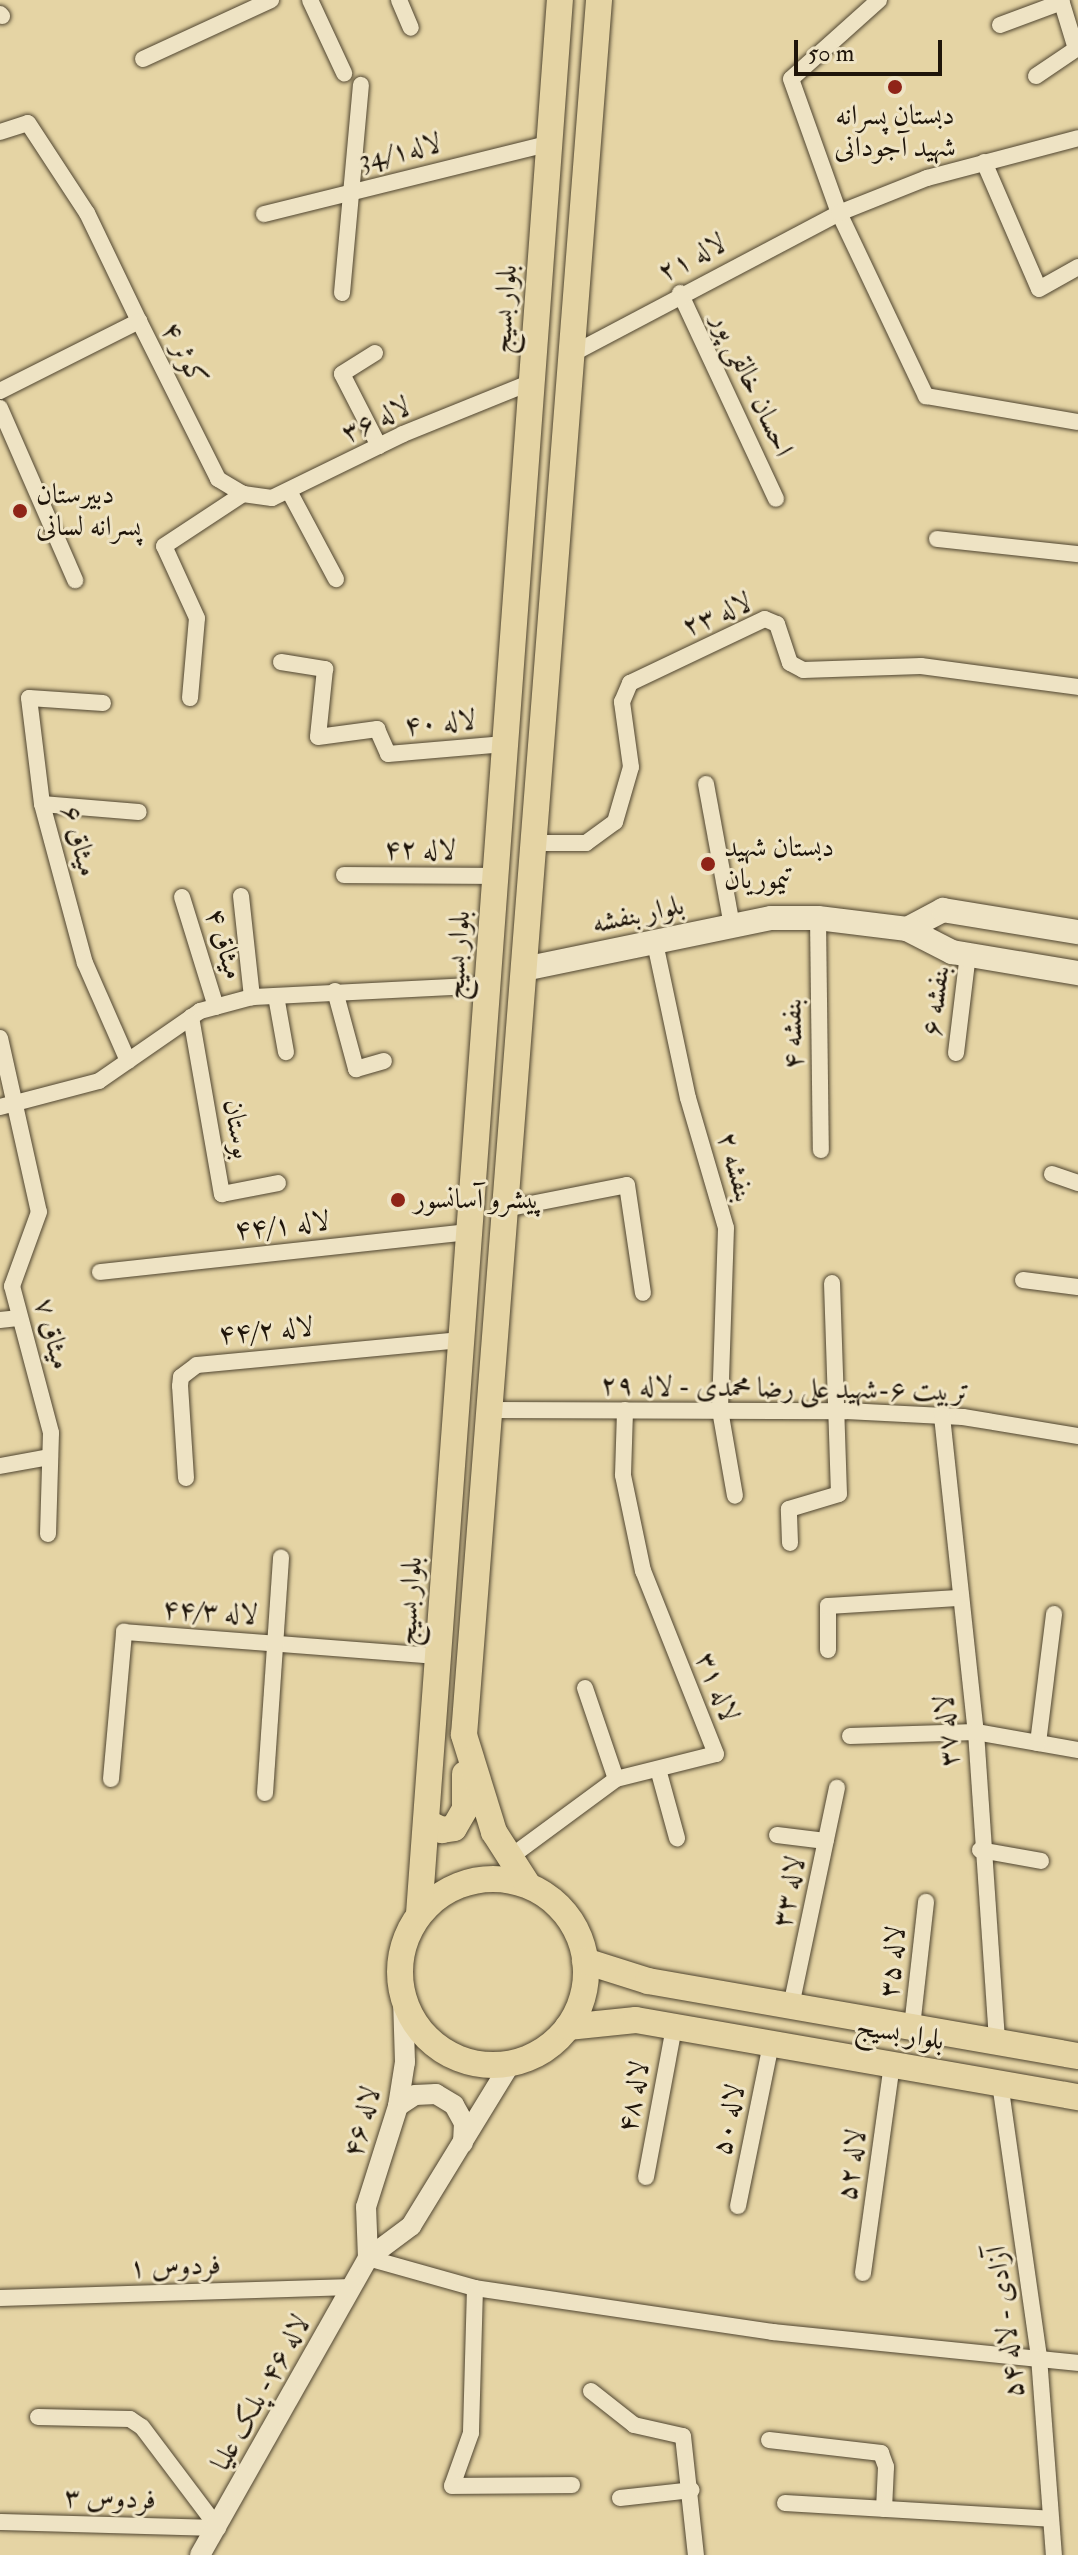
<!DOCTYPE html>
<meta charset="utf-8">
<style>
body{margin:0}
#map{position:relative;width:1078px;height:2555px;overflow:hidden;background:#e5d4a4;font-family:"IM FELL Double Pica",Amiri,serif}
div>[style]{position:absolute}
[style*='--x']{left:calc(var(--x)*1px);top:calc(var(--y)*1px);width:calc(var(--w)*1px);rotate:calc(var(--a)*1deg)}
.roads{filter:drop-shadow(0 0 2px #504530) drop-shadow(0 0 2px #504530)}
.minor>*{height:16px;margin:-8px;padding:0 8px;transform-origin:8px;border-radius:8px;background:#eee3c4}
.tertiary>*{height:20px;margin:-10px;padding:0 10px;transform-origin:10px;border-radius:10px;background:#eee3c4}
.secondary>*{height:24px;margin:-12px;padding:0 12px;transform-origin:12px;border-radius:12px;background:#eee3c4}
.primary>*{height:26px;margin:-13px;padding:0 13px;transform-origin:13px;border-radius:13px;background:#e5d4a4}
.primary>.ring{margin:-13px;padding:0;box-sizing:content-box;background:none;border:26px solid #e5d4a4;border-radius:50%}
.dots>*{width:22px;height:22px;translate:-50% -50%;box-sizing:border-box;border:4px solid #eee3c4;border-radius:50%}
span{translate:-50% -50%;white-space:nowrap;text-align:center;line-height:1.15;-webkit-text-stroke:6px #eee3c4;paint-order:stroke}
.poi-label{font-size:28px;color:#1f150a}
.left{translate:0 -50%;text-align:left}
.street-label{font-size:28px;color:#1f150a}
.scale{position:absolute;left:794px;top:40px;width:148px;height:36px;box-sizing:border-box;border:4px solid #1f150a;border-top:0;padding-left:10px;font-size:24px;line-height:28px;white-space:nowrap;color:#1f150a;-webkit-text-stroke:6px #eee3c4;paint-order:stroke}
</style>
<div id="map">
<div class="roads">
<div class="minor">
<i style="--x:310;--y:0;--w:81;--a:65"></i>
<i style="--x:399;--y:0;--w:30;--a:67"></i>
<i style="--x:879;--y:0;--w:118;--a:138.1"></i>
<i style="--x:791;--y:79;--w:142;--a:70.3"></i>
<i style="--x:839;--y:213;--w:203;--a:64.6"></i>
<i style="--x:926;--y:396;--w:154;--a:9.7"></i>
<i style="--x:0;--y:14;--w:3;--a:45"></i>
<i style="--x:1000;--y:25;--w:66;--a:-20.4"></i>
<i style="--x:143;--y:59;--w:141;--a:-24.7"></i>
<i style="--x:1036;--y:76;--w:48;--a:-34"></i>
<i style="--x:1076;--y:49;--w:51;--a:-107"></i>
<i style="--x:0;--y:132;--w:29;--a:-18"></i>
<i style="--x:28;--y:123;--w:108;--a:56.8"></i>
<i style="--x:87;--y:213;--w:120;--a:64.3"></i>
<i style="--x:984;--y:162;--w:138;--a:66.6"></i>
<i style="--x:1039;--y:289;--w:45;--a:-29.4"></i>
<i style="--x:264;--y:214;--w:295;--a:-13.9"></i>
<i style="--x:342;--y:293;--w:209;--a:-84.8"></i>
<i style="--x:680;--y:293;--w:227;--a:65"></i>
<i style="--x:375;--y:353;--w:39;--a:148"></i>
<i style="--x:342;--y:374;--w:81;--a:62.8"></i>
<i style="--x:572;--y:354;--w:302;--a:-27.8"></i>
<i style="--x:839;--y:213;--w:95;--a:-21.7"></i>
<i style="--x:927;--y:178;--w:156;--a:-14.8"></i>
<i style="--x:0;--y:391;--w:156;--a:-26.7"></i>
<i style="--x:139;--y:321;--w:177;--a:63.4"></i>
<i style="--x:218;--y:479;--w:29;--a:31"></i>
<i style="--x:243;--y:494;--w:29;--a:8"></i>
<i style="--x:272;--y:498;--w:146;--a:-26"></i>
<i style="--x:403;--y:434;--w:139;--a:-22"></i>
<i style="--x:0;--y:408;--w:188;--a:66.4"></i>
<i style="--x:289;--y:491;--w:100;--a:61.9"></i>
<i style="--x:937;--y:539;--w:142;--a:6.1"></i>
<i style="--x:281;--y:662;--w:45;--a:9"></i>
<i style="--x:325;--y:669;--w:68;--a:95.9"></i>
<i style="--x:318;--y:737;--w:60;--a:-7.7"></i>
<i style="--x:377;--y:729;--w:27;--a:66"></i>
<i style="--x:388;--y:754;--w:117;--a:-4.9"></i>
<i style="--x:190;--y:698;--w:80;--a:-85"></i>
<i style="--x:197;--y:618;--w:79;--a:-114.6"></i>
<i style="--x:164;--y:546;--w:95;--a:-33.4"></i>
<i style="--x:103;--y:703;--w:74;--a:-176.1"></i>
<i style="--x:29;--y:698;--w:107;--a:83"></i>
<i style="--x:42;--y:804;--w:165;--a:74.9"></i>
<i style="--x:85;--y:963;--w:107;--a:66.3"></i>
<i style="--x:706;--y:784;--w:144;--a:79.6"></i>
<i style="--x:42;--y:804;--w:97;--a:4.7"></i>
<i style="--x:533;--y:843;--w:53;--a:0"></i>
<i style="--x:586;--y:843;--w:36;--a:-36"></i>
<i style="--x:615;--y:822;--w:57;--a:-73.8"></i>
<i style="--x:631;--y:767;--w:66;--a:-97.9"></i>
<i style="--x:622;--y:702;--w:21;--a:-67"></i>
<i style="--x:630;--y:683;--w:149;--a:-25.4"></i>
<i style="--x:765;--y:619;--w:13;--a:23"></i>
<i style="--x:777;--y:624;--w:41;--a:71.6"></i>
<i style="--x:790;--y:663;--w:15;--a:28"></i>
<i style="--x:803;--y:670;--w:118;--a:-1.9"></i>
<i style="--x:921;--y:666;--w:158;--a:7.6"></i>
<i style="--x:344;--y:875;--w:152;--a:0.4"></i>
<i style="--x:241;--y:896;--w:102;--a:83.8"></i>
<i style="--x:182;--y:897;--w:115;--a:72.8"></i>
<i style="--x:818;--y:918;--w:232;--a:89.3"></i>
<i style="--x:655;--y:943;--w:158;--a:78"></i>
<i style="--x:688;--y:1098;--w:135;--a:73.7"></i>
<i style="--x:726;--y:1228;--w:182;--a:91.9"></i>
<i style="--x:720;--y:1410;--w:87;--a:80.1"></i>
<i style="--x:335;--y:991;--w:81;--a:74.9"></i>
<i style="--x:356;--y:1069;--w:29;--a:-16"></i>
<i style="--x:276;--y:996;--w:57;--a:79.9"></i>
<i style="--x:191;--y:1017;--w:180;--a:80.1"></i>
<i style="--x:222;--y:1194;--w:57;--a:-11.1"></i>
<i style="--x:0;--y:1038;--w:178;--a:77.4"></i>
<i style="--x:39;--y:1212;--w:79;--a:110"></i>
<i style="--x:12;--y:1286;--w:152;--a:75.1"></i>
<i style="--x:51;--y:1433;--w:101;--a:91.7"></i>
<i style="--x:956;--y:1053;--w:100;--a:-83.1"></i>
<i style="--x:0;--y:1107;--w:102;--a:-14.7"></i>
<i style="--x:99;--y:1081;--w:123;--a:-34.7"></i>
<i style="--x:200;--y:1011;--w:54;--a:-15.1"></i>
<i style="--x:252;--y:997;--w:236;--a:-2.9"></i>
<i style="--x:1052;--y:1174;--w:28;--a:19"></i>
<i style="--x:505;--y:1209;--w:124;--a:-11.1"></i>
<i style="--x:627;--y:1185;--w:109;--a:81.6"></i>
<i style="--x:100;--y:1272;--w:372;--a:-6.2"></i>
<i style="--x:1023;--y:1280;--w:55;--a:7.3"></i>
<i style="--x:0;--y:1320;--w:20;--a:-6"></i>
<i style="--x:490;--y:1410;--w:356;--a:0.2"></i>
<i style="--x:846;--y:1411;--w:117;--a:2.9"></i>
<i style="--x:963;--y:1417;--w:117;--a:9.4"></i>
<i style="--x:942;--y:1416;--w:318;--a:83.9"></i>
<i style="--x:976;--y:1732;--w:311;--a:86.1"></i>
<i style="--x:0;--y:1466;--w:51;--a:-10.2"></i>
<i style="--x:186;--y:1478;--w:92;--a:-93.7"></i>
<i style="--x:180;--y:1386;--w:9;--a:-84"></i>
<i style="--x:181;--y:1377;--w:20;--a:-37"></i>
<i style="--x:197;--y:1365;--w:265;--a:-5.4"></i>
<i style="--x:790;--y:1543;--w:34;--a:-92"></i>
<i style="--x:789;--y:1509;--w:52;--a:-16.7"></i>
<i style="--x:839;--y:1494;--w:211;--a:-91.9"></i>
<i style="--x:828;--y:1650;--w:44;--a:-90"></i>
<i style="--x:828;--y:1606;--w:130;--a:-3.5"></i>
<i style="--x:585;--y:1688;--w:96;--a:71.2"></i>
<i style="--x:850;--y:1736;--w:126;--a:-1.8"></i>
<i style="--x:976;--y:1732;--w:104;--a:10"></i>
<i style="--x:1038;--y:1743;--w:130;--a:-82.9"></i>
<i style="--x:658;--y:1769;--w:72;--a:74.6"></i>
<i style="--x:111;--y:1779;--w:148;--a:-84.9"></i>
<i style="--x:124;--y:1632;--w:316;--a:4.4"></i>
<i style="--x:265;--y:1793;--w:236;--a:-86.1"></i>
<i style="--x:777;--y:1835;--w:49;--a:7"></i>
<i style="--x:980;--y:1850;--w:62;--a:10.2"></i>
<i style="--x:509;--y:1858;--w:133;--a:-36.4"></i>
<i style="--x:616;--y:1779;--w:103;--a:-14"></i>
<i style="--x:716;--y:1754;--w:197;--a:-111.7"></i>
<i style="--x:643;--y:1571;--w:98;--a:-101.8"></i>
<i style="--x:623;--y:1475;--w:65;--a:-88.2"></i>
<i style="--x:791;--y:2006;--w:223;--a:-78.1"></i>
<i style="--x:912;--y:2027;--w:126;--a:-83.6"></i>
<i style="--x:1000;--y:2083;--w:277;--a:81.9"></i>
<i style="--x:1039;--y:2357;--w:199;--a:85.7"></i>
<i style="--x:646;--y:2177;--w:153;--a:-79.4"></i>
<i style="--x:738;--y:2206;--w:165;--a:-78.5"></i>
<i style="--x:368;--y:2258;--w:111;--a:15.7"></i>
<i style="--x:475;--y:2288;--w:301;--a:8.4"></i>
<i style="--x:773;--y:2332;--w:307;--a:5.8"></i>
<i style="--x:863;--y:2273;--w:210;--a:-82.1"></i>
<i style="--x:475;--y:2288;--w:145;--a:91.6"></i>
<i style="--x:471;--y:2433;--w:56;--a:109.7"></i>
<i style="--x:452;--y:2486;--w:120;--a:-0.5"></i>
<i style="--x:0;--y:2298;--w:352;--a:-1.8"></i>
<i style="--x:591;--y:2391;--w:55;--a:38.3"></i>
<i style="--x:634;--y:2425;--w:50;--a:12.7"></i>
<i style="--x:683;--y:2436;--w:120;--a:83.8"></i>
<i style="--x:38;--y:2417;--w:92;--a:1.2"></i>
<i style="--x:130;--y:2419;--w:14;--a:34"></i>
<i style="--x:142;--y:2427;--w:126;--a:53"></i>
<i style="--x:769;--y:2440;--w:113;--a:6.6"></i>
<i style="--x:881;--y:2453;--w:15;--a:70"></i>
<i style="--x:886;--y:2467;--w:42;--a:92.7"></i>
<i style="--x:620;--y:2498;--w:72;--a:-6.3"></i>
<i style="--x:785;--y:2503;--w:266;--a:3.4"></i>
<i style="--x:0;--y:2522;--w:218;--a:1.6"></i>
</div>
<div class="tertiary">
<i style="--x:398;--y:2106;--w:20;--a:-33"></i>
<i style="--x:415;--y:2095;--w:21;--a:-3"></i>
<i style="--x:436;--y:2094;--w:21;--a:31"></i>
<i style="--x:454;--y:2105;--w:21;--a:61"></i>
<i style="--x:464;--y:2123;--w:20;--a:93"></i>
<i style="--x:368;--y:2258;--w:51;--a:-92.2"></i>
<i style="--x:366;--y:2207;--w:106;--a:-72.4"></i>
<i style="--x:398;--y:2106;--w:45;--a:-81"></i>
<i style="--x:405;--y:2062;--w:63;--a:-91.8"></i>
<i style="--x:200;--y:2555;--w:341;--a:-60.5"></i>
<i style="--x:368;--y:2258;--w:54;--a:-36.7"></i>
<i style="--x:411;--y:2226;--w:191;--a:-58.5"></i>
</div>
<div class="secondary">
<i style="--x:907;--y:929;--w:41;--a:-27.8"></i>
<i style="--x:943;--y:910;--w:137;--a:9.3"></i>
<i style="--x:524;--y:969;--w:252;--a:-11.7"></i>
<i style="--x:771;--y:918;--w:47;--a:0"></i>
<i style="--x:818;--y:918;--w:90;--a:7"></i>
<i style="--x:907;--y:929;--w:51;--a:27.1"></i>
<i style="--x:952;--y:952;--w:128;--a:9.5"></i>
</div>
<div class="primary">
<i style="--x:426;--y:1822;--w:18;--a:27"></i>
<i style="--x:442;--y:1830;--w:12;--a:-9"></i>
<i style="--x:454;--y:1828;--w:22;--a:-60"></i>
<i style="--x:465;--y:1809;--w:35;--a:-90"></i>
<i class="ring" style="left:400px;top:1879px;width:160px;height:160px"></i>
<i style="--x:528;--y:1885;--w:63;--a:-122.7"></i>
<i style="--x:494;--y:1832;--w:102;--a:-107.2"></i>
<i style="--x:464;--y:1735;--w:1740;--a:-85.55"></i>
<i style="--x:419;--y:1914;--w:1919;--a:-85.79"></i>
<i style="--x:585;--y:1961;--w:66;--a:17.6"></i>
<i style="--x:648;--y:1981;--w:436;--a:9.9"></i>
<i style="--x:568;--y:2027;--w:68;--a:-5.9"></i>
<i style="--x:636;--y:2020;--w:449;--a:9.9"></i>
</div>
</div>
<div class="dots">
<i style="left:895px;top:87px;background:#8f2418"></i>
<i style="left:20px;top:511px;background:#8f2418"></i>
<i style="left:708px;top:864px;background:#8f2418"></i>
<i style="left:398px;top:1200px;background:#8f2418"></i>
</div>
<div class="poi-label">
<span style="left:895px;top:132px">دبستان پسرانه<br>شهید آجودانی</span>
<span class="left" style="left:36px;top:511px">دبیرستان<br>پسرانه لسانی</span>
<span class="left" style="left:724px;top:864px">دبستان شهید<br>تیموریان</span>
<span class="left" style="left:414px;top:1200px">پیشرو آسانسور</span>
</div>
<div class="street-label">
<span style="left:400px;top:152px;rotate:-13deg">لاله34/۱</span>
<span style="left:692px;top:258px;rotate:-28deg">لاله ۲۱</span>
<span style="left:505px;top:309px;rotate:-86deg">بلوار بسیج</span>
<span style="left:184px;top:354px;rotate:63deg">کوثر ۴</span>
<span style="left:752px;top:385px;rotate:65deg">احسان خالقی پور</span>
<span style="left:376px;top:420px;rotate:-25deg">لاله ۳۶</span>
<span style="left:717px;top:615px;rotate:-23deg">لاله ۲۳</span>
<span style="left:440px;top:723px;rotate:-5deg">لاله ۴۰</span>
<span style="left:79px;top:841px;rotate:75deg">میثاق ۶</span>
<span style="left:420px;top:850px;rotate:1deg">لاله ۴۲</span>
<span style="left:638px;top:915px;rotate:-12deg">بلوار بنفشه</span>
<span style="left:224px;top:944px;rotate:73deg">میثاق ۴</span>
<span style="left:458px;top:955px;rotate:-86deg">بلوار بسیج</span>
<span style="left:936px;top:1001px;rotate:-83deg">بنفشه ۶</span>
<span style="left:793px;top:1034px;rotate:-91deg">بنفشه ۴</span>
<span style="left:237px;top:1129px;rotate:80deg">بوستان</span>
<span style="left:735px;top:1167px;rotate:74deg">بنفشه ۲</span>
<span style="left:282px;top:1226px;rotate:-6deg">لاله ۴۴/۱</span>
<span style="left:266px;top:1331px;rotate:-5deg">لاله ۴۴/۲</span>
<span style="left:52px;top:1334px;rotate:75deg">میثاق ۷</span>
<span style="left:785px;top:1389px;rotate:1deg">تربیت ۶-شهید علی رضا محمدی - لاله ۲۹</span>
<span style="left:410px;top:1601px;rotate:-86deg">بلوار بسیج</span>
<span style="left:210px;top:1612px;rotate:4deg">لاله ۴۴/۳</span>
<span style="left:717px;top:1687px;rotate:68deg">لاله ۳۱</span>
<span style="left:947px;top:1731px;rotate:-95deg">لاله ۳۷</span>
<span style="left:789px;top:1892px;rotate:-78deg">لاله ۳۳</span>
<span style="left:893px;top:1962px;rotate:-84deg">لاله ۳۵</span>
<span style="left:900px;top:2034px;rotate:10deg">بلوار بسیج</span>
<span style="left:634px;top:2097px;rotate:-79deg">لاله ۴۸</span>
<span style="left:729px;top:2120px;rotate:-78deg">لاله ۵۰</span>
<span style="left:362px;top:2122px;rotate:-74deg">لاله ۴۶</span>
<span style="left:852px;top:2165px;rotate:-82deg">لاله ۵۲</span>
<span style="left:175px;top:2267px;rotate:-2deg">فردوس ۱</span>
<span style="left:1006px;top:2322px;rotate:-97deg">آزادی - لاله ۵۴</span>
<span style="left:261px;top:2393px;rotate:-61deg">لاله ۴۶- پلک علیا</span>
<span style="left:110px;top:2499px;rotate:2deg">فردوس ۳</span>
</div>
<div class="scale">50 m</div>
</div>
